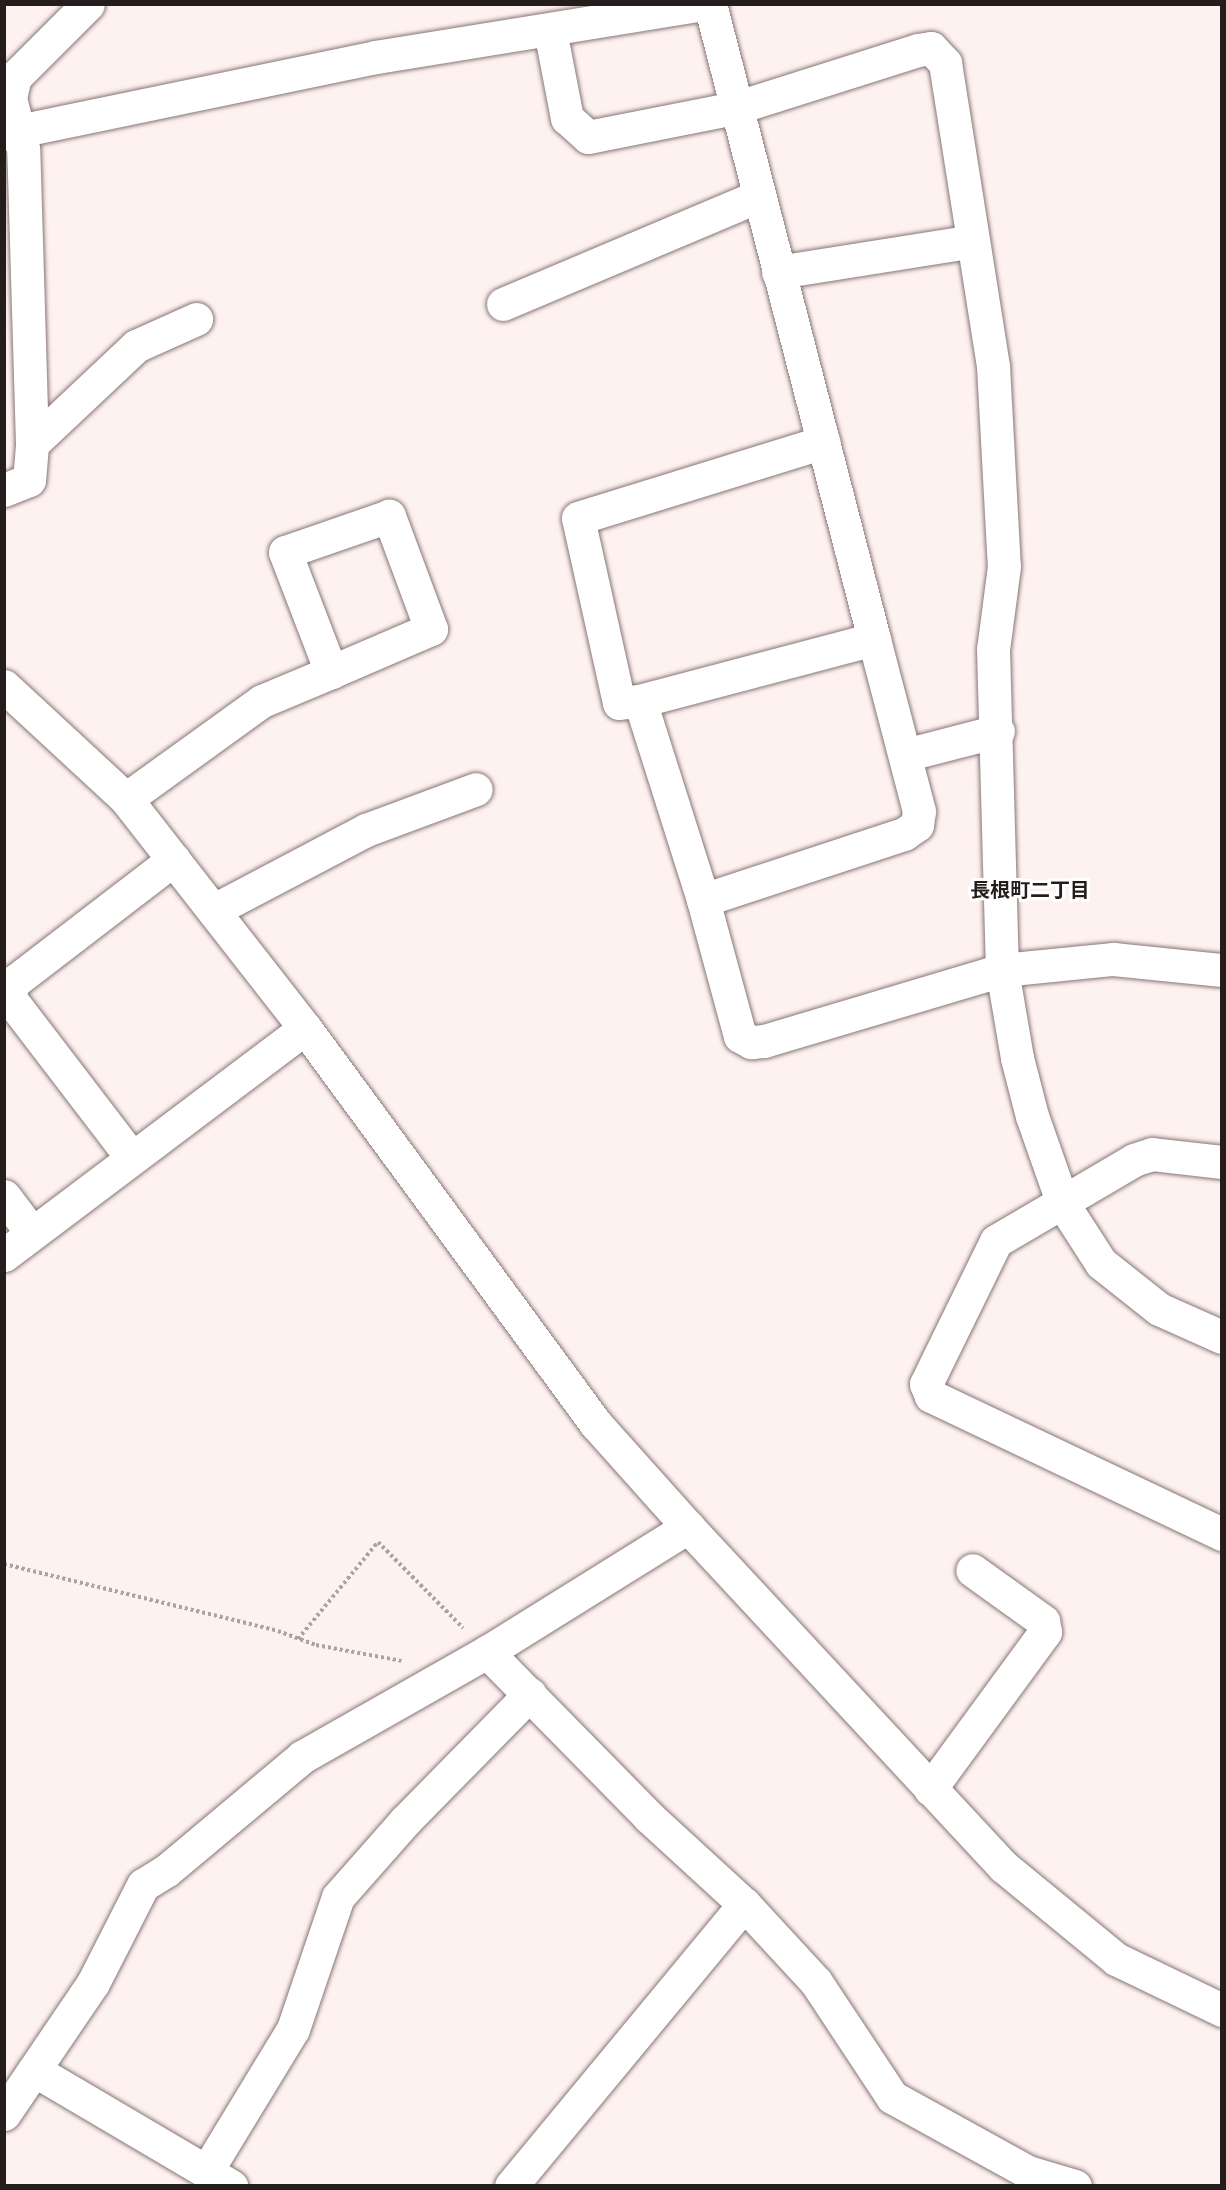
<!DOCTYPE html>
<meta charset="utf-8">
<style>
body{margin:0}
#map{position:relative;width:1226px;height:2190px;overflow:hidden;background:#fef2f1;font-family:Literata,"Noto Sans JP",serif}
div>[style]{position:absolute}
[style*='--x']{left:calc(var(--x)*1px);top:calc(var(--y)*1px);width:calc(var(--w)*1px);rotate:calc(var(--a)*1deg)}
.path>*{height:4px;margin-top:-2px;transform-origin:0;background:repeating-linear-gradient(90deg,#aca2a1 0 3px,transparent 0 6px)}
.roads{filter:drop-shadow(0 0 2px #877675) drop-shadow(0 0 2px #877675)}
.minor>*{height:33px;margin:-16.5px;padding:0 16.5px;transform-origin:16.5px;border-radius:16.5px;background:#fff}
span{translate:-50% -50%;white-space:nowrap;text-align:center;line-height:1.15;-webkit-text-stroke:6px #fff;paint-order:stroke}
.neighbourhood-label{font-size:20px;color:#241d1c;font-weight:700}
.frame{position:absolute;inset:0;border:6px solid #241d1c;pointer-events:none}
</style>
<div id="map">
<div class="path">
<i style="--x:4;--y:1564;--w:282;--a:13.7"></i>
<i style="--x:278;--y:1631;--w:40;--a:20.2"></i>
<i style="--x:316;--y:1645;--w:87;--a:10.5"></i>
<i style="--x:298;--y:1639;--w:126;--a:-50.5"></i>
<i style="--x:378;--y:1542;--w:121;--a:45.3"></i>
</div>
<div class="roads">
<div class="minor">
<i style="--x:710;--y:4;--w:656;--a:75.52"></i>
<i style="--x:550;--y:30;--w:90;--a:79.1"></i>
<i style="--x:567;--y:118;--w:28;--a:42"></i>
<i style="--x:588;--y:137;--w:150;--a:-11.2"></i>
<i style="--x:735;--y:108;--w:192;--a:-17.6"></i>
<i style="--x:918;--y:50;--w:13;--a:-9"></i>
<i style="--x:931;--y:48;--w:21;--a:47"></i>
<i style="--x:945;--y:63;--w:307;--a:81"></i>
<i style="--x:993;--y:366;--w:200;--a:86.9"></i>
<i style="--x:1004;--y:566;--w:84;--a:97.5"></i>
<i style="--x:993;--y:649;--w:321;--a:88.4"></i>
<i style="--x:1002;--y:970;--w:89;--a:80.3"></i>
<i style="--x:1017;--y:1058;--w:60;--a:75.5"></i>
<i style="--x:1032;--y:1116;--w:93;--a:70.6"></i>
<i style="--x:1063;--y:1204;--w:70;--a:57.2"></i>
<i style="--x:1101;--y:1263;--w:74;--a:38.4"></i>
<i style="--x:1159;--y:1309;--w:69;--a:24"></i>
<i style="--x:4;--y:134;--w:380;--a:-11.7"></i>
<i style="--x:376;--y:57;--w:331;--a:-9.2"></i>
<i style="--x:778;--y:272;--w:197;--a:-9"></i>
<i style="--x:503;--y:304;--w:278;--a:-22.9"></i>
<i style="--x:32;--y:444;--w:143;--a:-43.3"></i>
<i style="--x:136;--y:346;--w:66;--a:-24.2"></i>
<i style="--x:4;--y:490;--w:27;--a:-22"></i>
<i style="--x:29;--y:480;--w:36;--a:-85"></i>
<i style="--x:32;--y:444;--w:295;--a:-91.7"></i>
<i style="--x:23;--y:149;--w:53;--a:-104.3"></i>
<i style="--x:10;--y:98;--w:22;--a:-77"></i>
<i style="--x:15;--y:77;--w:103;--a:-45"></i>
<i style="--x:4;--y:686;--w:166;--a:42.8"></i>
<i style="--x:126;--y:799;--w:291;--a:52"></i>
<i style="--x:305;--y:1028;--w:491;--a:53.7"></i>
<i style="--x:596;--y:1424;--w:138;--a:48.2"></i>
<i style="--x:688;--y:1527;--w:464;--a:47.1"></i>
<i style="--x:1004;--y:1867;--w:145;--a:39.4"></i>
<i style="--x:1116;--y:1959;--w:118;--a:25.7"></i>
<i style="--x:640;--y:701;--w:21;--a:175"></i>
<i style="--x:619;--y:703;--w:189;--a:-102.5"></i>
<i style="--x:578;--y:518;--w:257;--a:-17.2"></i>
<i style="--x:905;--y:755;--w:96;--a:-14.5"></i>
<i style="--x:126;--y:799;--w:168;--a:-35.8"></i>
<i style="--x:262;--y:701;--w:75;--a:-22.8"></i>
<i style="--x:331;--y:672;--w:109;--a:-23.3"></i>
<i style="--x:431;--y:629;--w:121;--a:-110.4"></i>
<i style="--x:389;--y:516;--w:110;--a:160.9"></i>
<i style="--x:285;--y:552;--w:129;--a:69"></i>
<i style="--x:703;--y:900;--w:212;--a:-18.2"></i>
<i style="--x:904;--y:834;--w:16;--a:-35"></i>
<i style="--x:917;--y:825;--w:14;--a:-82"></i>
<i style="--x:919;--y:811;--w:178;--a:-104.7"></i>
<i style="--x:874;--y:639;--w:242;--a:165.2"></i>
<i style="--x:640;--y:701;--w:209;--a:72.4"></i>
<i style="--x:703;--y:900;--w:141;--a:74.8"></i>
<i style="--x:740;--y:1036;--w:13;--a:29"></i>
<i style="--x:751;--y:1042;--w:13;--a:-4"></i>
<i style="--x:764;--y:1041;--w:248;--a:-16.6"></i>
<i style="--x:1002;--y:970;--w:112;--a:-5.7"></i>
<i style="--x:1113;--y:959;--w:110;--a:5.8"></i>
<i style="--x:214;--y:910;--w:172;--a:-27.8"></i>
<i style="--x:366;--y:830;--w:117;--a:-20.4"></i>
<i style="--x:132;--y:1158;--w:198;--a:-127.4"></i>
<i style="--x:12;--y:1001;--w:10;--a:-107"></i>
<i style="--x:9;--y:991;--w:12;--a:-59"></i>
<i style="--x:15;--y:981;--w:200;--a:-37.5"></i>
<i style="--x:1222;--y:1162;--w:70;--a:-173.5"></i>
<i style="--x:1152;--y:1154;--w:19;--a:162"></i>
<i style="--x:1134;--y:1160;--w:160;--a:149.6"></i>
<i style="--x:996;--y:1241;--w:159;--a:116.1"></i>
<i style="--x:926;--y:1384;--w:13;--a:67"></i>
<i style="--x:931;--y:1396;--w:322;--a:25.4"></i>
<i style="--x:4;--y:1196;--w:46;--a:52.9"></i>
<i style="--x:4;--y:1255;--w:377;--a:-37"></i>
<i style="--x:487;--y:1652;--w:231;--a:45.5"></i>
<i style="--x:649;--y:1817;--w:129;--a:42.5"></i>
<i style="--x:744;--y:1904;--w:106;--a:47.3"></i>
<i style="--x:816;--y:1982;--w:138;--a:56.5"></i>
<i style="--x:892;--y:2097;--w:155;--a:28.9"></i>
<i style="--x:1028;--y:2172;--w:49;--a:16.6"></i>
<i style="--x:930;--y:1789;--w:195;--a:-53.8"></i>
<i style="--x:1045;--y:1632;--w:11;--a:-100"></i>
<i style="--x:1043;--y:1621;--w:87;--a:-144.3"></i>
<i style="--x:34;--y:2070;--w:229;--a:30.5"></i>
<i style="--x:4;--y:2114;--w:158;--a:-55.8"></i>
<i style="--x:93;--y:1983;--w:110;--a:-63"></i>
<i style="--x:143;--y:1885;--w:28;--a:-32"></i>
<i style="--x:167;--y:1870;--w:176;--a:-39.9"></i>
<i style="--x:302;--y:1757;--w:213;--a:-29.6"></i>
<i style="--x:487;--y:1652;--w:237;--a:-31.9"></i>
<i style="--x:206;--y:2172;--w:167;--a:-58.7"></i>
<i style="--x:293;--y:2029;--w:139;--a:-71.2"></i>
<i style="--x:338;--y:1897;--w:101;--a:-48.6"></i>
<i style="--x:405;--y:1821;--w:178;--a:-45.5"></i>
<i style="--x:511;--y:2186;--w:366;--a:-50.4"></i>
</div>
</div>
<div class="neighbourhood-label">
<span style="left:1030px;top:888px">長根町二丁目</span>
</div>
<div class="frame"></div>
</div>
